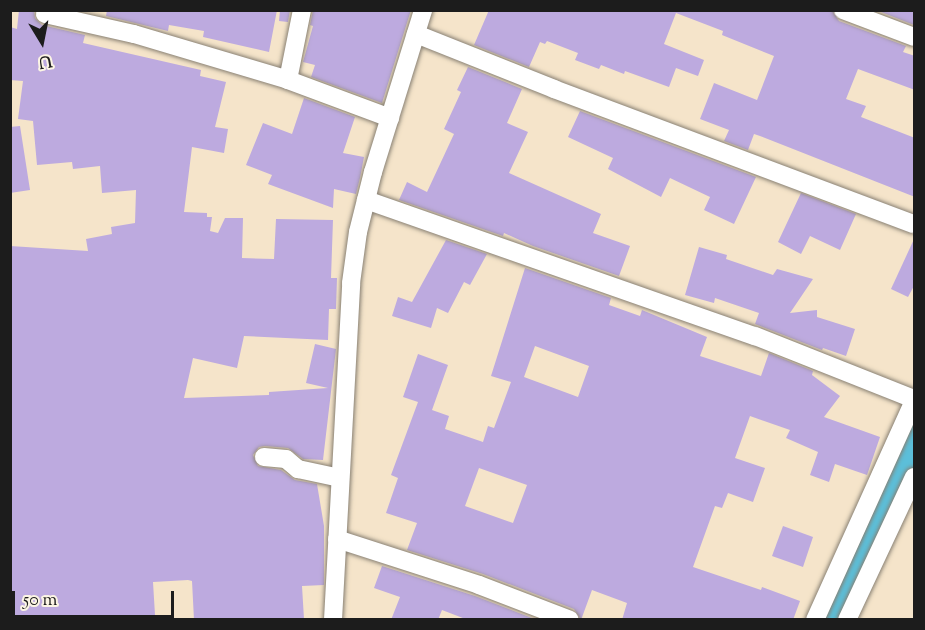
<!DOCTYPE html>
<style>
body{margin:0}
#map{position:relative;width:925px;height:630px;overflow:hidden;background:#f5e4ca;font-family:"Sorts Mill Goudy",serif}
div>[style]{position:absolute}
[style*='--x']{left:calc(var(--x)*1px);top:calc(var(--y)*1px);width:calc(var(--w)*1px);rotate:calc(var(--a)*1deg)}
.river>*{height:39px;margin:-19.5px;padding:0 19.5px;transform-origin:19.5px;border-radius:19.5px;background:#5cbfda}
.building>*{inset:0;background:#bdaadf}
.roads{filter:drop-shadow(0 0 2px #888073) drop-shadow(0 0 2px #888073)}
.street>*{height:18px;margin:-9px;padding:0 9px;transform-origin:9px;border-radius:9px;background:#fff}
span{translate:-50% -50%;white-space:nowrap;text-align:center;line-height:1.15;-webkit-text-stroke:5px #fcf5e5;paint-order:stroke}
.frame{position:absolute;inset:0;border:12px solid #1c1c1c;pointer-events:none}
.north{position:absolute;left:12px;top:12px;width:60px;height:60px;-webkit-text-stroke:4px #fcf5e5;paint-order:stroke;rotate:170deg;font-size:16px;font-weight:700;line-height:24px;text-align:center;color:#1c1c1c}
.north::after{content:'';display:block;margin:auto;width:21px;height:27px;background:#1c1c1c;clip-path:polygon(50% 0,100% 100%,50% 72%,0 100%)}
.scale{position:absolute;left:12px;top:591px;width:162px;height:27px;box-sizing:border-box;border:3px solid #1c1c1c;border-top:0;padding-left:8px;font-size:18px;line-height:21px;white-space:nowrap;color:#1c1c1c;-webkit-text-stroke:4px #fcf5e5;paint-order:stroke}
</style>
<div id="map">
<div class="river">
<i style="--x:830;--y:620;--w:200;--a:-65.1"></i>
</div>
<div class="building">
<i style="clip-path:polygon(19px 10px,34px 10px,35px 18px,42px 25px,85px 35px,83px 43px,201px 70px,200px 76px,226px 82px,215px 127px,228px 129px,224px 153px,192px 147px,184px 212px,207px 213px,207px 217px,212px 217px,210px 231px,218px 233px,225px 218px,243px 218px,242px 258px,274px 259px,276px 219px,333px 220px,331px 278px,337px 278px,336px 309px,329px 309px,328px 340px,244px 336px,237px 368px,193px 358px,184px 398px,269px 395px,269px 392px,328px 388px,306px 383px,315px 344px,336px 349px,323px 460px,303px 459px,288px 448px,265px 446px,259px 447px,253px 455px,258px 466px,281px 470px,295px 480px,317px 484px,324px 526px,324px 585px,302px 586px,304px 619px,194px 620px,192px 581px,188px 580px,153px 582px,155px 615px,10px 620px,10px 246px,88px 251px,86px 239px,112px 234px,111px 227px,135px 223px,136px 190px,102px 193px,100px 166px,73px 169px,72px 162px,37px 165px,33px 121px,18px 119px,23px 81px,10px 80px,10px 27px,17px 29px)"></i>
<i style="clip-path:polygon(107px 10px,277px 10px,269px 52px,203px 37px,204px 31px,169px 25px,168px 31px,106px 16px)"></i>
<i style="clip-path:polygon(280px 10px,290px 10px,288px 22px,279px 21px)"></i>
<i style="clip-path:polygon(313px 10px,411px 10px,382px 103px,311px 77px,315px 65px,303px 62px,313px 26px,310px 25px)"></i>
<i style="clip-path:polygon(489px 10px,832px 10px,839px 21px,906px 46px,903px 52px,915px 56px,915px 90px,858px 69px,846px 99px,866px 106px,861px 117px,915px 138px,915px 197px,760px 136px,754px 134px,748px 150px,724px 141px,729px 130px,700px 119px,714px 83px,757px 100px,774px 56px,722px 35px,723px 31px,676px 13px,664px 44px,704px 60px,698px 76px,676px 68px,669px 87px,625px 71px,624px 74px,601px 65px,599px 69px,575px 60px,578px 53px,547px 41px,545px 44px,540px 42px,529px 67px,474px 45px)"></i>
<i style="clip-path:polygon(876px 10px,915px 10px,915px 24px,914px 25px)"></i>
<i style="clip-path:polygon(468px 67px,522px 89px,507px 123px,528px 132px,509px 173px,601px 214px,593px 233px,630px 246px,619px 276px,533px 246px,504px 233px,503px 236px,399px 200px,407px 182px,427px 192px,454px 134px,444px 129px,461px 92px,457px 90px)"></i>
<i style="clip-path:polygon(304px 98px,355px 117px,343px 153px,364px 157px,360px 178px,356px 194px,334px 189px,333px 208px,268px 184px,272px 175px,246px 165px,263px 123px,292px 134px)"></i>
<i style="clip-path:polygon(580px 111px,756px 177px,734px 224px,704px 210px,710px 197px,670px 178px,661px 197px,608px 169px,613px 158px,568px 137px)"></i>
<i style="clip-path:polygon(20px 126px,30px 190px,10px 193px,10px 127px)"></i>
<i style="clip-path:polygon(801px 193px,856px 214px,840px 250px,810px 236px,801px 254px,778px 242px)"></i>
<i style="clip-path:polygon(915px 237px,915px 284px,908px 297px,891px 289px)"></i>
<i style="clip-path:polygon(446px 240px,487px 254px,470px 285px,464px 282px,448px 313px,437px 308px,431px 328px,392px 316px,398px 297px,412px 302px)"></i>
<i style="clip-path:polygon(699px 247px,727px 255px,726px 259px,773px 275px,777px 269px,813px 279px,790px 313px,817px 310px,817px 317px,855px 329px,846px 356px,823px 348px,822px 350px,755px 324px,759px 313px,715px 298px,714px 303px,685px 295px)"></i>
<i style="clip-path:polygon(evenodd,525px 268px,611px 298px,609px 305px,640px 316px,642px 310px,707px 337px,700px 356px,761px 376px,769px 353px,813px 371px,812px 375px,840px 396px,824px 417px,880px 437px,867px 475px,835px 464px,829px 482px,810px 475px,818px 452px,786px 438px,790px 430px,750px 416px,735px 458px,765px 468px,753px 502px,728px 493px,722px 508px,715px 506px,693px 567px,761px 590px,762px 587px,800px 601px,793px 620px,622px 620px,627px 603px,592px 590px,581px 620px,574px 609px,483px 574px,407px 550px,417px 523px,386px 513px,398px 478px,391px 475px,418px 402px,403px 397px,418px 354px,448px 365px,432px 410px,449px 416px,445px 429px,483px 442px,488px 426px,494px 428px,511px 382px,491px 376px,525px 268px,535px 346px,589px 366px,578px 397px,524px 377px,535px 346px,525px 268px,479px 468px,527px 485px,513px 523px,465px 506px,479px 468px)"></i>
<i style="clip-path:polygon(783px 526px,813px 537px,803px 567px,772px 556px)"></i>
<i style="clip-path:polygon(382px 566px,475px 596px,537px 620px,468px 620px,442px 610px,438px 620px,391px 620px,400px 597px,374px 588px)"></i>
</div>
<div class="roads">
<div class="street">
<i style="--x:843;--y:10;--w:76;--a:20.8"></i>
<i style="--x:45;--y:14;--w:91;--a:12.7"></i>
<i style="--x:134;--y:34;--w:161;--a:16.6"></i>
<i style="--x:288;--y:80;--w:109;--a:20.4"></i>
<i style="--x:416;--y:34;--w:149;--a:21.7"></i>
<i style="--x:554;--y:89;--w:384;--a:20.6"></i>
<i style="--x:288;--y:80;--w:71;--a:-78.7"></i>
<i style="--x:366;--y:200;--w:412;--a:19.3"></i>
<i style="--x:755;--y:336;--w:171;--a:21.6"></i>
<i style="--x:264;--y:457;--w:22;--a:5"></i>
<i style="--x:286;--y:459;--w:16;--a:40"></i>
<i style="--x:298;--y:469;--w:43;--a:12.1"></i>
<i style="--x:337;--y:539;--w:149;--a:17.9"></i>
<i style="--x:479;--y:585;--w:97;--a:21"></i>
<i style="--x:333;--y:620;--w:337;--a:-86.9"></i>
<i style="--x:351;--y:283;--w:51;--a:-82.2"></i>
<i style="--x:358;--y:232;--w:62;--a:-76"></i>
<i style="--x:373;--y:172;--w:170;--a:-72.8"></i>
<i style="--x:815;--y:620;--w:240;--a:-65.7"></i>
<i style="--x:847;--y:620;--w:158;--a:-64.9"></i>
</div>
</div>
<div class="frame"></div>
<div class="north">U</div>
<div class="scale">50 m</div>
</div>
